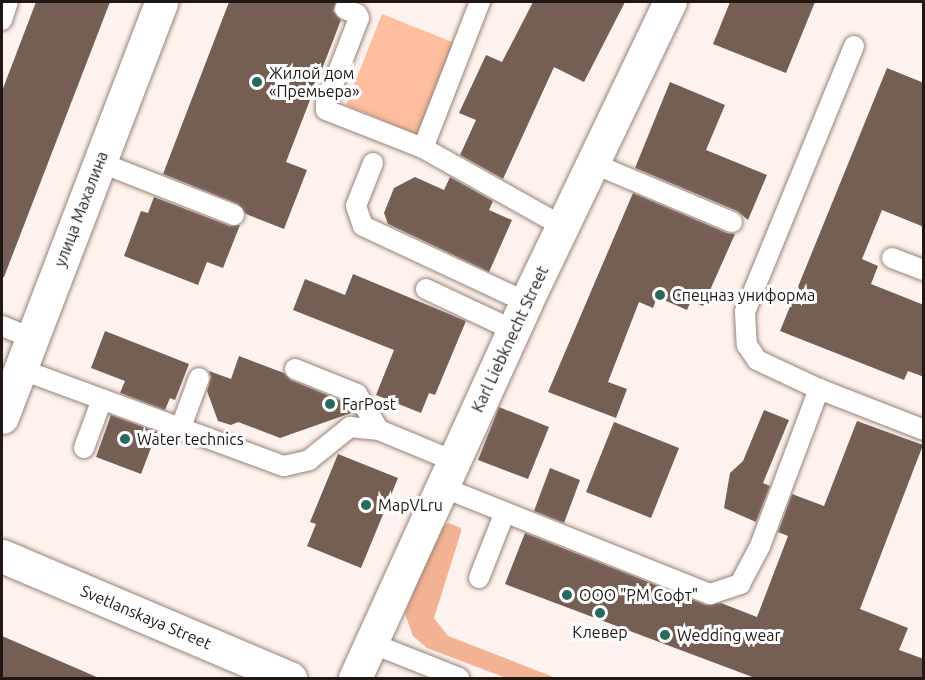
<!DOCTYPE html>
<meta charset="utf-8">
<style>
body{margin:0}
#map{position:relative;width:925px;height:680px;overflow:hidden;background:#fdf2ed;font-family:Ubuntu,sans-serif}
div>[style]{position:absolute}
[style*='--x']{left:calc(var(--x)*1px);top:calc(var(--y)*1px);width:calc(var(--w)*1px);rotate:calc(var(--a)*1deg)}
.green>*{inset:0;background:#fdbd9e}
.forest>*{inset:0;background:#f3b294}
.building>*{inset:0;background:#755f55}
.roads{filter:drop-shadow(0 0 2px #998277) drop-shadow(0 0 2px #998277)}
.service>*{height:20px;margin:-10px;padding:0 10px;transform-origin:10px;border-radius:10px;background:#fff}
.minor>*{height:33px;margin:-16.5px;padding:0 16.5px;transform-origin:16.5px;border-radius:16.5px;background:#fff}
.primary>*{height:33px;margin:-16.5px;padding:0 16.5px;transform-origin:16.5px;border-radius:16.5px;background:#fff}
.dots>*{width:16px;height:16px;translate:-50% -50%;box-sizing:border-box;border:3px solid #fff;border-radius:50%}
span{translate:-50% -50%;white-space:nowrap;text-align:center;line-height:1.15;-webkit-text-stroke:6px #fff;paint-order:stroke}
.poi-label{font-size:16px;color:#211814}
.left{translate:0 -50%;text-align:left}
.street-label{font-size:16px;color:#211814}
.frame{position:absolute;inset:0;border:3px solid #211814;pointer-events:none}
</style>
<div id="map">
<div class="green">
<i style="clip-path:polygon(382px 14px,457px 44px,421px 136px,346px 105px)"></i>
</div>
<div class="forest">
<i style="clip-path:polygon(449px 523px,461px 528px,461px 532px,434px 618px,448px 636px,556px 678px,506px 678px,427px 648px,413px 636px,405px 614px,436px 531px)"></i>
</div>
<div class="building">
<i style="clip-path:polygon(36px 2px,110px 2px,4px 277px,2px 277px,2px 91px)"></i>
<i style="clip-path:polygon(229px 2px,336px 2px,333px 11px,341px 20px,286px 162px,307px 170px,284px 229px,246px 214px,238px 204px,163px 174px)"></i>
<i style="clip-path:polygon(533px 2px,625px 2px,584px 82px,554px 67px,503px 179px,460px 155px,476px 120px,459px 113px,486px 55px,502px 62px)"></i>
<i style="clip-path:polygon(730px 2px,815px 2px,786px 73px,713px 44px)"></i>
<i style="clip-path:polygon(887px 68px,924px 83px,924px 227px,882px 210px,862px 259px,878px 266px,871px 284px,924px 305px,924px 377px,908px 371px,904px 380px,780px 331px)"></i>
<i style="clip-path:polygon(670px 82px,725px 105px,706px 150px,767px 175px,748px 220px,737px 211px,635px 168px)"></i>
<i style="clip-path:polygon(415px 177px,444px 190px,450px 177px,493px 201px,489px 210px,512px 220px,489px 272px,388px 224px,384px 213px,394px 188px)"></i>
<i style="clip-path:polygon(633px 193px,727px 233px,735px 234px,703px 306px,691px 301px,687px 310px,657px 297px,653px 308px,639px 302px,608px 382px,627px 389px,616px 418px,548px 392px)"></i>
<i style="clip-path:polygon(154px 197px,230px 226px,240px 225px,223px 268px,207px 262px,198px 285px,124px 256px,141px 211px,148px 213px)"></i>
<i style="clip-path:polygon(353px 274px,466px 321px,435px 395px,429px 393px,421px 413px,376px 395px,394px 350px,293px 310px,305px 279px,345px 295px)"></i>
<i style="clip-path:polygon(105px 331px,189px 364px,175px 400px,170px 398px,165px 410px,120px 393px,125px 381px,91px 368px)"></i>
<i style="clip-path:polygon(239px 356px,284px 373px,291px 380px,349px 404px,354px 412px,280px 438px,238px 422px,231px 425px,218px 421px,207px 391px,211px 377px,209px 371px,231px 379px)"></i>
<i style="clip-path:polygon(499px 407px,549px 427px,528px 479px,478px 460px)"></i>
<i style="clip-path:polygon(764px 410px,789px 420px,763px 483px,770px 486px,756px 522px,724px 508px,730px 473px,743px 461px)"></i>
<i style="clip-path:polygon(111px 415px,157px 432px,141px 474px,96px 457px)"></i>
<i style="clip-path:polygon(857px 421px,923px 445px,860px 609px,908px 628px,899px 650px,924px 659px,924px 678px,755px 678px,505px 584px,525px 533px,706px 605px,721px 603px,757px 617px,788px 536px,778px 532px,792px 494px,824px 506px)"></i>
<i style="clip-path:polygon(614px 422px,679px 448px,651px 518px,586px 492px)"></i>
<i style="clip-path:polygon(338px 454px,398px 478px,361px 568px,307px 546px,316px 524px,310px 522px)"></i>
<i style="clip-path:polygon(550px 468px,580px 480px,564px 523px,534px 511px)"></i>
<i style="clip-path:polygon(2px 636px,99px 678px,2px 678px)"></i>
</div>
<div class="roads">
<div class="service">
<i style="--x:345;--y:9;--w:13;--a:23"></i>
<i style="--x:357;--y:14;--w:4;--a:63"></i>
<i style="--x:359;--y:18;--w:91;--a:111.2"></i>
<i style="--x:326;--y:103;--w:7;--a:90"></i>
<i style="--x:326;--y:110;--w:104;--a:21.4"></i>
<i style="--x:423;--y:148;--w:159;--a:29.3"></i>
<i style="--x:2;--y:20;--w:19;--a:-72"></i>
<i style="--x:854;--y:46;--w:287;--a:112.3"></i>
<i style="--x:745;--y:312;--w:33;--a:87"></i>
<i style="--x:747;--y:345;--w:18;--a:56"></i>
<i style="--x:757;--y:360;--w:68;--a:25.1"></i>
<i style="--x:819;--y:389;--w:113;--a:21.3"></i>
<i style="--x:423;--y:148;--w:157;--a:-68.7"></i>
<i style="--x:99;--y:162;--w:145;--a:21.4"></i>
<i style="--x:373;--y:163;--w:46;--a:111.6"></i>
<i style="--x:356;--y:206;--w:21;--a:71"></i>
<i style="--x:363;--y:226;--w:180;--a:25"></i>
<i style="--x:592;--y:163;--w:152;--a:22.9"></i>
<i style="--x:892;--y:258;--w:34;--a:21"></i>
<i style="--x:426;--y:289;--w:96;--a:25.2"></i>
<i style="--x:2;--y:326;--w:32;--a:22"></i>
<i style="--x:20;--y:369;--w:281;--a:20.2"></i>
<i style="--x:284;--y:466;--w:26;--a:-13"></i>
<i style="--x:309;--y:460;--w:53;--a:-38.8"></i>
<i style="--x:350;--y:427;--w:29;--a:6"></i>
<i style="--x:379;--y:430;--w:81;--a:22.5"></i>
<i style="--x:295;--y:369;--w:67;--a:22"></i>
<i style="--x:357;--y:394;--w:42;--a:58.6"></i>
<i style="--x:181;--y:427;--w:52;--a:-69.8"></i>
<i style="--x:84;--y:448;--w:52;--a:-69.8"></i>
<i style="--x:442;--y:487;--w:289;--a:21.8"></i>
<i style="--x:710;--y:594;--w:32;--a:-18"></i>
<i style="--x:740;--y:584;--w:43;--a:-62.2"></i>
<i style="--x:760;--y:546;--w:168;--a:-69.4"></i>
<i style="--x:479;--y:578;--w:71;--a:-68.5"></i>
<i style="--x:371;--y:643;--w:95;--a:21.7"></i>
</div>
<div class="minor">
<i style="--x:2;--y:417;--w:444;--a:-69"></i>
<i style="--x:355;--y:678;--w:413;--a:-65.5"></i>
<i style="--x:526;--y:302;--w:333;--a:-64.4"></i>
</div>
<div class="primary">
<i style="--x:2;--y:556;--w:313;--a:23"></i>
</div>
</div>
<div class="dots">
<i style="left:257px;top:82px;background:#276a5b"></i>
<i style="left:660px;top:295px;background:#276a5b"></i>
<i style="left:330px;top:404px;background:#276a5b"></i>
<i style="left:125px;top:439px;background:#276a5b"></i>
<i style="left:366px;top:505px;background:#276a5b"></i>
<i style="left:567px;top:595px;background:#276a5b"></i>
<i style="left:600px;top:613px;background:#276a5b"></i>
<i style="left:665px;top:635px;background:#276a5b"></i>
</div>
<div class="poi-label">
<span class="left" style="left:269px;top:82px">Жилой дом<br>«Премьера»</span>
<span class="left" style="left:672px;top:295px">Спецназ униформа</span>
<span class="left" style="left:342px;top:404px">FarPost</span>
<span class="left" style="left:137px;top:439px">Water technics</span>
<span class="left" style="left:378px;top:505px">MapVLru</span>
<span class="left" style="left:579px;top:595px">ООО "РМ Софт"</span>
<span style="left:600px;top:632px">Клевер</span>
<span class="left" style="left:677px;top:635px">Wedding wear</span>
</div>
<div class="street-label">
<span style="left:81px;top:209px;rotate:-69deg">улица Махалина</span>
<span style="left:510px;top:339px;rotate:-65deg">Karl Liebknecht Street</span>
<span style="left:146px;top:617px;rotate:23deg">Svetlanskaya Street</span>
</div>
<div class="frame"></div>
</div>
